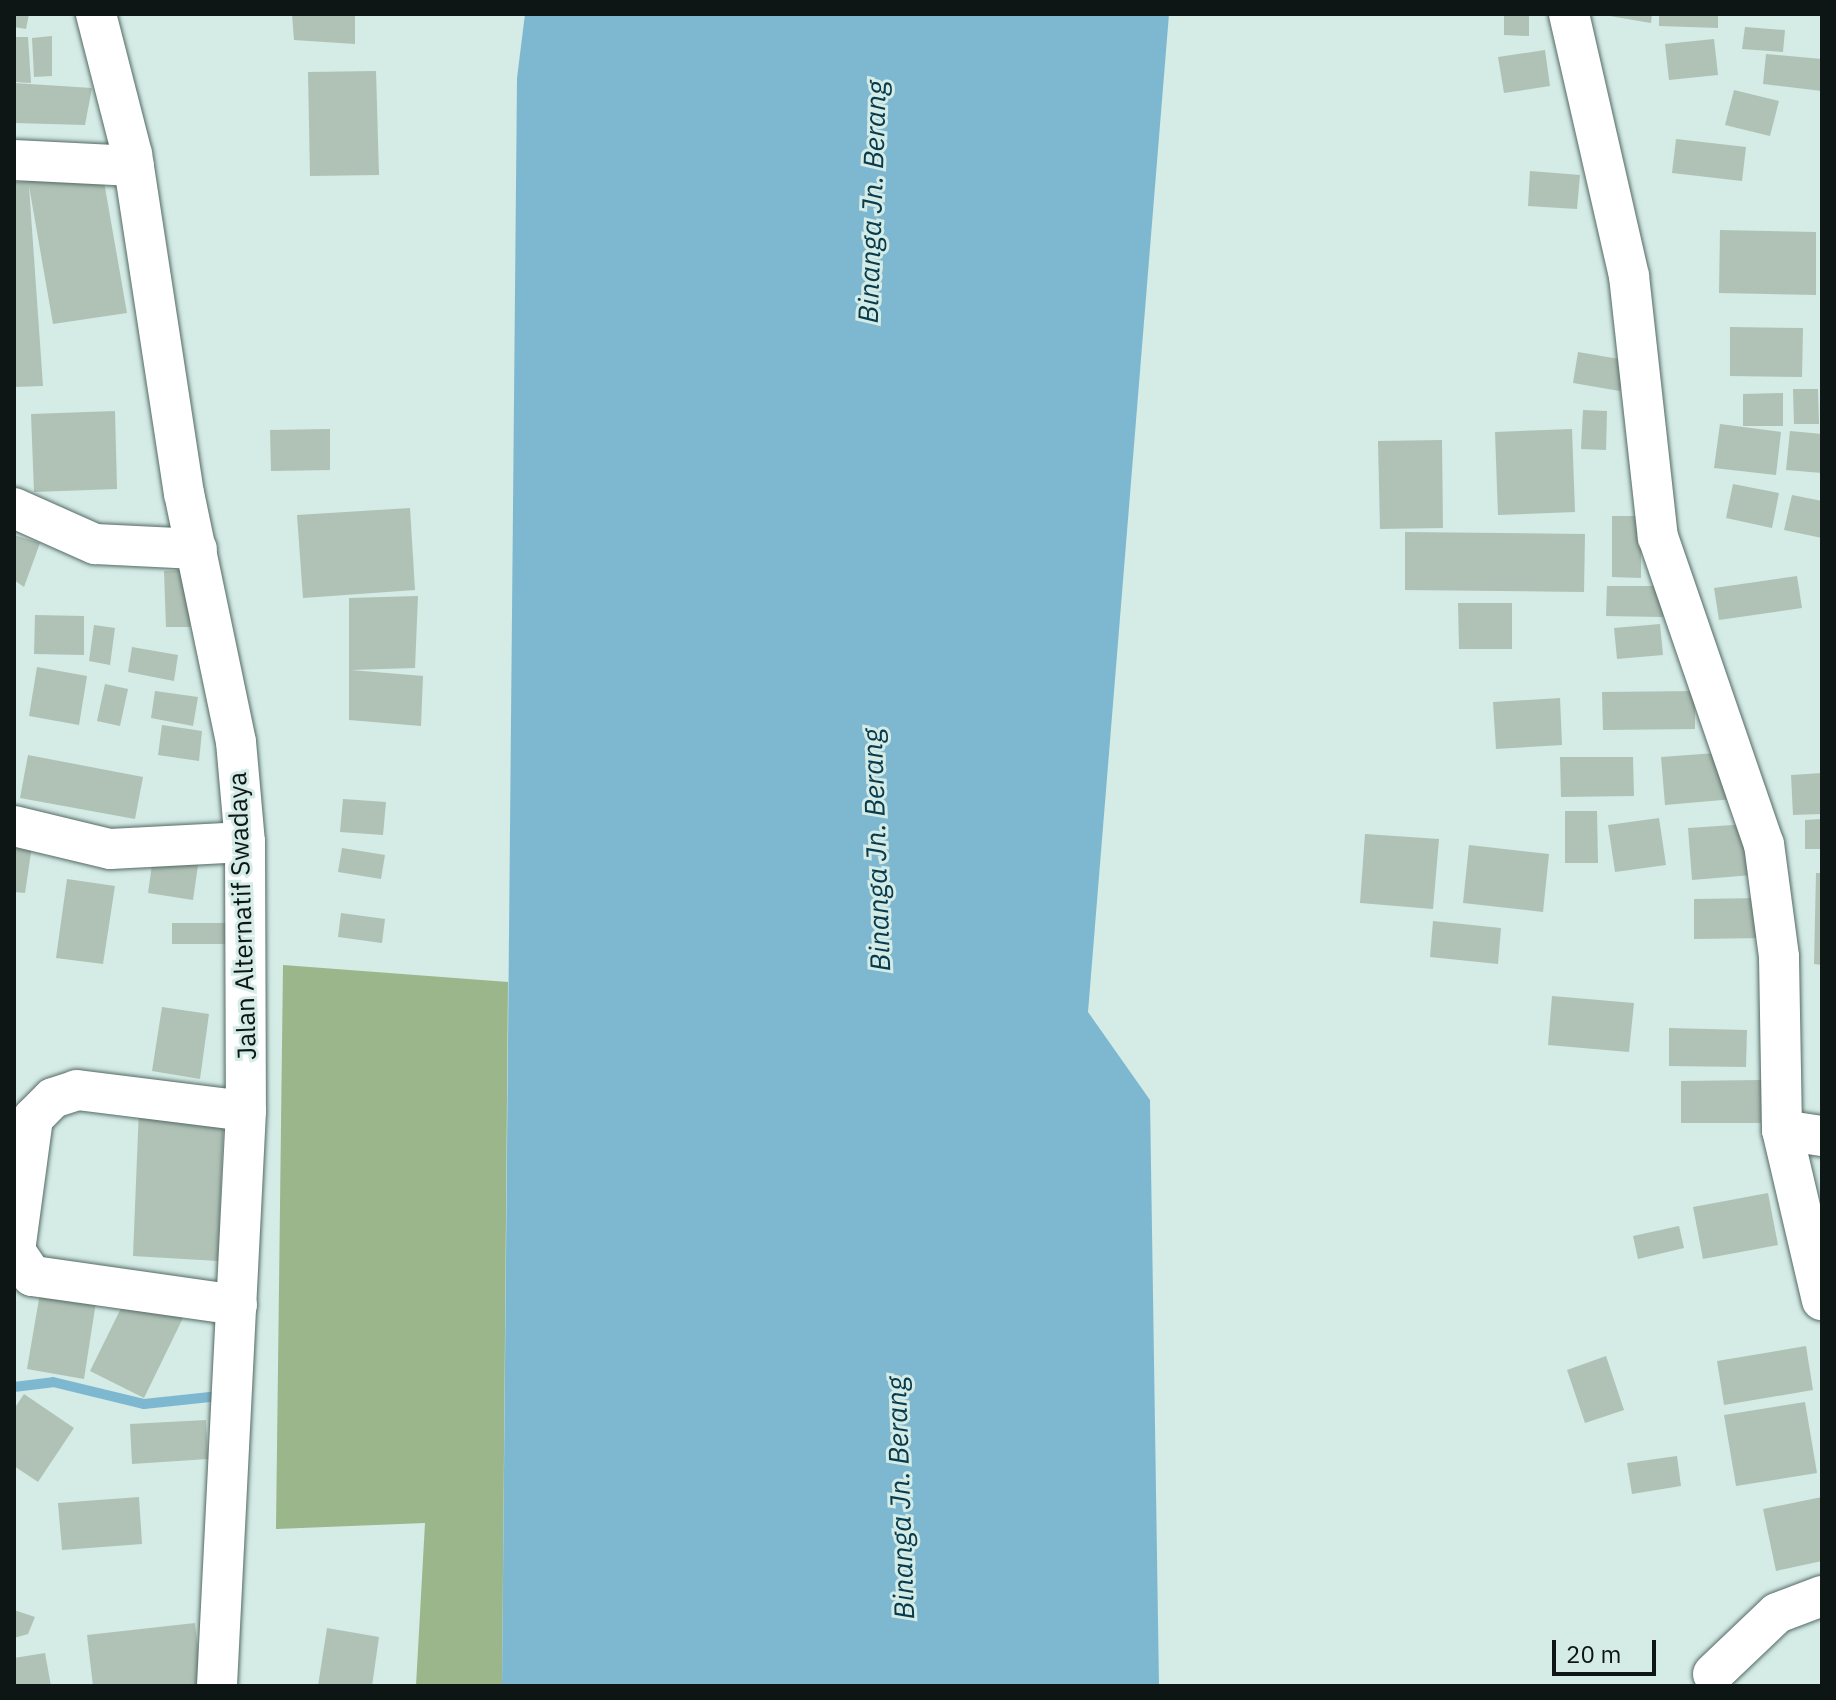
<!DOCTYPE html>
<style>
body{margin:0}
#map{position:relative;width:1836px;height:1700px;overflow:hidden;background:#d4ebe6;font-family:"IBM Plex Sans",sans-serif}
div>[style]{position:absolute}
[style*='--x']{left:calc(var(--x)*1px);top:calc(var(--y)*1px);width:calc(var(--w)*1px);rotate:calc(var(--a)*1deg)}
.forest>*{inset:0;background:#9ab68a}
.water>*{inset:0;background:#7eb8d0}
.stream>*{height:10px;margin:-5px;padding:0 5px;transform-origin:5px;border-radius:5px;background:#7eb8d0}
.building>*{inset:0;background:#b0c2b6}
.roads{filter:drop-shadow(0 0 2px #556a65) drop-shadow(0 0 2px #556a65)}
.minor>*{height:40px;margin:-20px;padding:0 20px;transform-origin:20px;border-radius:20px;background:#fff}
span{translate:-50% -50%;white-space:nowrap;text-align:center;line-height:1.15;-webkit-text-stroke:6px #d4ebe6;paint-order:stroke}
.street-label{font-size:26px;color:#0e1615}
.water-label{font-size:28px;color:#063a4c;font-style:italic}
.frame{position:absolute;inset:0;border:16px solid #0e1615;pointer-events:none}
.scale{position:absolute;left:1552px;top:1640px;width:104px;height:36px;box-sizing:border-box;border:4px solid #0e1615;border-top:0;padding-left:10px;font-size:24px;line-height:28px;white-space:nowrap;color:#0e1615;-webkit-text-stroke:6px #d4ebe6;paint-order:stroke}
</style>
<div id="map">
<div class="forest">
<i style="clip-path:polygon(283px 965px,508px 982px,502px 1686px,416px 1686px,425px 1523px,276px 1529px)"></i>
</div>
<div class="water">
<i style="clip-path:polygon(525px 14px,1169px 14px,1088px 1012px,1150px 1100px,1159px 1686px,502px 1686px,517px 78px)"></i>
</div>
<div class="stream">
<i style="--x:14;--y:1387;--w:39;--a:-7"></i>
<i style="--x:53;--y:1382;--w:94;--a:13.6"></i>
<i style="--x:144;--y:1404;--w:76;--a:-6"></i>
</div>
<div class="building">
<i style="clip-path:polygon(14px 14px,29px 14px,26px 29px,14px 27px)"></i>
<i style="clip-path:polygon(292px 14px,355px 14px,355px 44px,294px 40px)"></i>
<i style="clip-path:polygon(1504px 14px,1529px 14px,1529px 36px,1504px 35px)"></i>
<i style="clip-path:polygon(1598px 14px,1652px 14px,1651px 23px)"></i>
<i style="clip-path:polygon(1659px 14px,1718px 14px,1718px 28px,1659px 26px)"></i>
<i style="clip-path:polygon(1745px 27px,1785px 30px,1783px 52px,1742px 49px)"></i>
<i style="clip-path:polygon(52px 36px,52px 76px,34px 77px,32px 38px)"></i>
<i style="clip-path:polygon(14px 37px,28px 37px,31px 83px,14px 82px)"></i>
<i style="clip-path:polygon(1714px 39px,1718px 75px,1669px 80px,1665px 44px)"></i>
<i style="clip-path:polygon(1545px 50px,1550px 86px,1504px 93px,1498px 57px)"></i>
<i style="clip-path:polygon(1766px 54px,1822px 59px,1822px 91px,1763px 84px)"></i>
<i style="clip-path:polygon(376px 71px,379px 175px,310px 176px,308px 72px)"></i>
<i style="clip-path:polygon(14px 83px,92px 88px,85px 125px,14px 123px)"></i>
<i style="clip-path:polygon(1734px 90px,1779px 101px,1770px 136px,1725px 125px)"></i>
<i style="clip-path:polygon(1676px 139px,1746px 147px,1742px 181px,1672px 173px)"></i>
<i style="clip-path:polygon(1530px 171px,1580px 175px,1577px 209px,1528px 206px)"></i>
<i style="clip-path:polygon(103px 176px,127px 313px,53px 324px,29px 186px,43px 386px,14px 387px,14px 182px)"></i>
<i style="clip-path:polygon(1720px 230px,1816px 232px,1816px 295px,1719px 293px)"></i>
<i style="clip-path:polygon(1730px 327px,1803px 328px,1802px 377px,1730px 376px)"></i>
<i style="clip-path:polygon(1578px 352px,1625px 360px,1620px 391px,1573px 383px)"></i>
<i style="clip-path:polygon(1793px 389px,1818px 389px,1819px 424px,1794px 424px)"></i>
<i style="clip-path:polygon(1783px 393px,1783px 426px,1743px 426px,1743px 394px)"></i>
<i style="clip-path:polygon(1583px 410px,1607px 411px,1606px 450px,1581px 449px)"></i>
<i style="clip-path:polygon(115px 411px,117px 489px,34px 492px,31px 414px)"></i>
<i style="clip-path:polygon(1720px 424px,1781px 432px,1776px 475px,1714px 468px)"></i>
<i style="clip-path:polygon(330px 429px,330px 470px,271px 471px,270px 430px)"></i>
<i style="clip-path:polygon(1572px 429px,1575px 512px,1498px 515px,1495px 432px)"></i>
<i style="clip-path:polygon(1790px 431px,1822px 434px,1822px 473px,1786px 470px)"></i>
<i style="clip-path:polygon(1442px 440px,1443px 528px,1380px 529px,1378px 441px)"></i>
<i style="clip-path:polygon(1733px 484px,1779px 493px,1772px 528px,1726px 518px)"></i>
<i style="clip-path:polygon(1792px 495px,1822px 501px,1822px 538px,1784px 530px)"></i>
<i style="clip-path:polygon(410px 508px,415px 590px,303px 598px,297px 515px)"></i>
<i style="clip-path:polygon(1612px 516px,1641px 516px,1641px 578px,1612px 577px)"></i>
<i style="clip-path:polygon(1405px 532px,1585px 534px,1584px 592px,1405px 590px)"></i>
<i style="clip-path:polygon(14px 535px,40px 543px,24px 587px,14px 580px)"></i>
<i style="clip-path:polygon(188px 570px,190px 627px,166px 627px,164px 571px)"></i>
<i style="clip-path:polygon(1797px 576px,1802px 608px,1719px 620px,1714px 588px)"></i>
<i style="clip-path:polygon(1607px 586px,1664px 586px,1663px 617px,1606px 616px)"></i>
<i style="clip-path:polygon(418px 596px,415px 668px,351px 670px,423px 676px,421px 726px,349px 720px,349px 598px)"></i>
<i style="clip-path:polygon(1458px 603px,1512px 603px,1512px 649px,1459px 649px)"></i>
<i style="clip-path:polygon(35px 615px,84px 616px,84px 655px,34px 654px)"></i>
<i style="clip-path:polygon(1660px 624px,1663px 655px,1617px 659px,1614px 628px)"></i>
<i style="clip-path:polygon(94px 625px,115px 628px,110px 665px,89px 661px)"></i>
<i style="clip-path:polygon(132px 647px,178px 655px,174px 681px,128px 672px)"></i>
<i style="clip-path:polygon(37px 667px,87px 676px,79px 725px,29px 716px)"></i>
<i style="clip-path:polygon(105px 684px,128px 689px,120px 726px,97px 721px)"></i>
<i style="clip-path:polygon(155px 691px,198px 697px,193px 726px,151px 718px)"></i>
<i style="clip-path:polygon(1695px 691px,1695px 729px,1603px 730px,1602px 692px)"></i>
<i style="clip-path:polygon(1560px 698px,1562px 745px,1496px 749px,1493px 702px)"></i>
<i style="clip-path:polygon(162px 725px,202px 731px,199px 761px,158px 755px)"></i>
<i style="clip-path:polygon(1730px 752px,1734px 799px,1665px 805px,1661px 757px)"></i>
<i style="clip-path:polygon(28px 755px,143px 777px,135px 819px,20px 798px)"></i>
<i style="clip-path:polygon(1560px 757px,1633px 757px,1634px 796px,1561px 797px)"></i>
<i style="clip-path:polygon(1822px 773px,1822px 814px,1793px 815px,1791px 775px)"></i>
<i style="clip-path:polygon(343px 799px,386px 802px,383px 835px,340px 832px)"></i>
<i style="clip-path:polygon(1565px 811px,1597px 811px,1598px 863px,1565px 863px)"></i>
<i style="clip-path:polygon(1659px 818px,1666px 865px,1615px 872px,1608px 825px)"></i>
<i style="clip-path:polygon(1822px 819px,1822px 849px,1805px 849px,1805px 820px)"></i>
<i style="clip-path:polygon(1748px 824px,1752px 875px,1692px 880px,1688px 828px)"></i>
<i style="clip-path:polygon(1365px 834px,1439px 839px,1433px 909px,1360px 903px)"></i>
<i style="clip-path:polygon(14px 836px,33px 839px,25px 893px,14px 892px)"></i>
<i style="clip-path:polygon(1469px 845px,1549px 854px,1543px 912px,1463px 903px)"></i>
<i style="clip-path:polygon(342px 848px,385px 855px,381px 879px,338px 872px)"></i>
<i style="clip-path:polygon(153px 858px,198px 865px,193px 900px,148px 893px)"></i>
<i style="clip-path:polygon(1816px 873px,1822px 873px,1822px 965px,1814px 964px)"></i>
<i style="clip-path:polygon(67px 879px,115px 886px,103px 964px,56px 958px)"></i>
<i style="clip-path:polygon(1765px 898px,1765px 938px,1694px 939px,1694px 899px)"></i>
<i style="clip-path:polygon(341px 913px,385px 919px,382px 943px,338px 937px)"></i>
<i style="clip-path:polygon(1433px 921px,1501px 928px,1498px 964px,1430px 957px)"></i>
<i style="clip-path:polygon(172px 923px,235px 923px,235px 944px,172px 944px)"></i>
<i style="clip-path:polygon(1552px 996px,1634px 1003px,1629px 1052px,1548px 1045px)"></i>
<i style="clip-path:polygon(162px 1007px,209px 1014px,200px 1079px,152px 1071px)"></i>
<i style="clip-path:polygon(1669px 1028px,1747px 1030px,1746px 1067px,1669px 1066px)"></i>
<i style="clip-path:polygon(1761px 1080px,1761px 1123px,1681px 1123px,1681px 1081px)"></i>
<i style="clip-path:polygon(139px 1108px,224px 1112px,218px 1261px,133px 1256px)"></i>
<i style="clip-path:polygon(1768px 1193px,1778px 1245px,1703px 1259px,1693px 1207px)"></i>
<i style="clip-path:polygon(1679px 1226px,1684px 1248px,1638px 1259px,1633px 1236px)"></i>
<i style="clip-path:polygon(129px 1292px,183px 1318px,144px 1398px,90px 1371px)"></i>
<i style="clip-path:polygon(40px 1293px,96px 1302px,84px 1379px,27px 1369px)"></i>
<i style="clip-path:polygon(1806px 1346px,1813px 1390px,1724px 1405px,1717px 1361px)"></i>
<i style="clip-path:polygon(1606px 1356px,1624px 1410px,1585px 1423px,1567px 1370px)"></i>
<i style="clip-path:polygon(24px 1394px,74px 1428px,38px 1482px,14px 1466px,14px 1409px)"></i>
<i style="clip-path:polygon(1805px 1402px,1817px 1473px,1736px 1486px,1724px 1415px)"></i>
<i style="clip-path:polygon(206px 1420px,208px 1459px,132px 1464px,130px 1424px)"></i>
<i style="clip-path:polygon(1677px 1456px,1681px 1486px,1632px 1494px,1627px 1463px)"></i>
<i style="clip-path:polygon(139px 1497px,142px 1544px,62px 1550px,58px 1503px)"></i>
<i style="clip-path:polygon(1822px 1497px,1822px 1561px,1776px 1571px,1763px 1509px)"></i>
<i style="clip-path:polygon(14px 1610px,35px 1617px,28px 1634px,14px 1638px)"></i>
<i style="clip-path:polygon(195px 1623px,202px 1686px,93px 1686px,87px 1635px)"></i>
<i style="clip-path:polygon(327px 1628px,379px 1637px,372px 1686px,318px 1686px)"></i>
<i style="clip-path:polygon(45px 1653px,51px 1686px,14px 1686px,14px 1658px)"></i>
</div>
<div class="roads">
<div class="minor">
<i style="--x:96;--y:14;--w:145;--a:75.6"></i>
<i style="--x:132;--y:154;--w:343;--a:81.3"></i>
<i style="--x:184;--y:493;--w:254;--a:78.2"></i>
<i style="--x:236;--y:742;--w:100;--a:84.9"></i>
<i style="--x:245;--y:842;--w:269;--a:89.8"></i>
<i style="--x:246;--y:1111;--w:576;--a:92.89"></i>
<i style="--x:1569;--y:14;--w:269;--a:77.1"></i>
<i style="--x:1629;--y:276;--w:263;--a:83.7"></i>
<i style="--x:1658;--y:537;--w:325;--a:71"></i>
<i style="--x:1764;--y:844;--w:114;--a:82.4"></i>
<i style="--x:1779;--y:957;--w:173;--a:89"></i>
<i style="--x:1782;--y:1130;--w:175;--a:76.8"></i>
<i style="--x:14;--y:160;--w:120;--a:2.9"></i>
<i style="--x:14;--y:508;--w:89;--a:24"></i>
<i style="--x:95;--y:544;--w:102;--a:2.8"></i>
<i style="--x:14;--y:826;--w:99;--a:13.5"></i>
<i style="--x:110;--y:849;--w:135;--a:-3"></i>
<i style="--x:1782;--y:1130;--w:40;--a:8.5"></i>
<i style="--x:237;--y:1305;--w:207;--a:-171.9"></i>
<i style="--x:32;--y:1276;--w:30;--a:-124"></i>
<i style="--x:15;--y:1251;--w:134;--a:-82.3"></i>
<i style="--x:33;--y:1118;--w:28;--a:-45"></i>
<i style="--x:53;--y:1098;--w:25;--a:-18"></i>
<i style="--x:77;--y:1090;--w:170;--a:7.1"></i>
<i style="--x:1713;--y:1674;--w:88;--a:-43.6"></i>
<i style="--x:1777;--y:1613;--w:48;--a:-20.7"></i>
</div>
</div>
<div class="street-label">
<span style="left:242px;top:916px;rotate:-92deg">Jalan Alternatif Swadaya</span>
</div>
<div class="water-label">
<span style="left:872px;top:202px;rotate:-88deg">Binanga Jn. Berang</span>
<span style="left:876px;top:850px;rotate:-92deg">Binanga Jn. Berang</span>
<span style="left:900px;top:1498px;rotate:-92deg">Binanga Jn. Berang</span>
</div>
<div class="frame"></div>
<div class="scale">20 m</div>
</div>
